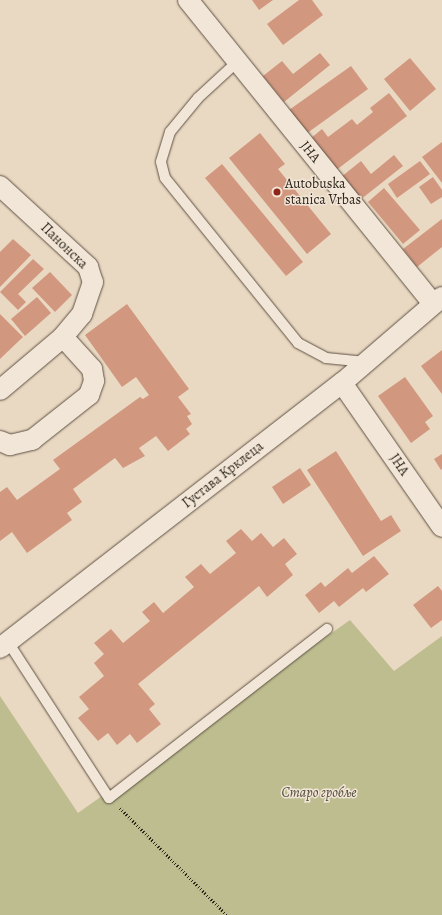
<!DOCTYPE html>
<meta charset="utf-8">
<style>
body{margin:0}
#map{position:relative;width:442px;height:915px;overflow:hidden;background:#ead9c2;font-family:Alegreya,serif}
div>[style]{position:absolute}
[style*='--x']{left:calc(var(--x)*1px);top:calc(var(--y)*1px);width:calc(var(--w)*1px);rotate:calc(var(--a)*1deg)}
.green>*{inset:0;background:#bdbd8f}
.building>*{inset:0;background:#d2977f}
.path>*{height:2.5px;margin-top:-1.25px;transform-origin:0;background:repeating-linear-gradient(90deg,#2f241a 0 1px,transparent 0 3px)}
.roads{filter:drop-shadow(0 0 1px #5e5144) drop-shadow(0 0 1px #5e5144)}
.lane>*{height:10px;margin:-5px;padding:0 5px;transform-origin:5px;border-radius:5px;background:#f1e6d7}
.street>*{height:20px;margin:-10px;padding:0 10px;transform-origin:10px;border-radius:10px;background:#f1e6d7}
.dots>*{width:11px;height:11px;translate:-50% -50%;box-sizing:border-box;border:2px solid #f1e6d7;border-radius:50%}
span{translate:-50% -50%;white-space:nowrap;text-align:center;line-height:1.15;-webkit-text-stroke:3px #f1e6d7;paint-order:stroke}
.street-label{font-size:14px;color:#2f241a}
.poi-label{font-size:14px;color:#2f241a}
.left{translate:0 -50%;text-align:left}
.park-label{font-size:14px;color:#524a37;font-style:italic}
</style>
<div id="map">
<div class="green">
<i style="clip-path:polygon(350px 620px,394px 671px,442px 636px,442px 915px,0 915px,0 696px,78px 813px)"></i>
</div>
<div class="building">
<i style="clip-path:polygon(252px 0,273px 0,259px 10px)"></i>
<i style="clip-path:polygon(299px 0,312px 0,323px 15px,283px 45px,267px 24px)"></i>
<i style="clip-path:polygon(320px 53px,330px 65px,284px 102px,263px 76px,282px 61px,293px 74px)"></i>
<i style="clip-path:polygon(410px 58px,436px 89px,410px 111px,384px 79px)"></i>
<i style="clip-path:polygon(351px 66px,368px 89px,306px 134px,289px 110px)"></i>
<i style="clip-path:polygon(389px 93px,407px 116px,335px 171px,310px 139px,322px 129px,328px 137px,352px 119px,357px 125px,373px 112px,370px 108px)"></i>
<i style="clip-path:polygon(260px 133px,285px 164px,278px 169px,331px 234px,307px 254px,229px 158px)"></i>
<i style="clip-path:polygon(442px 142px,442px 183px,422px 157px)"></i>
<i style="clip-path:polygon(394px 155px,403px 166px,360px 200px,341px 177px,361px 161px,371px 174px)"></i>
<i style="clip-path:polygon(420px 161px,430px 174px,397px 198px,388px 184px)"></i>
<i style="clip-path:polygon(222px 164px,303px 262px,286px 276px,205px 178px)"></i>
<i style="clip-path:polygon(433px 177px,442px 190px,442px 197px,431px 204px,419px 187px)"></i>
<i style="clip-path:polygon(384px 188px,420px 230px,403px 244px,368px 202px)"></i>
<i style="clip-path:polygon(442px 219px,442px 247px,417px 267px,403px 249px)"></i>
<i style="clip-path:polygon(13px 239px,31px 255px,0 287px,0 252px)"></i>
<i style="clip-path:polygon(33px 259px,44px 269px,18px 294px,26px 302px,18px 310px,0 292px)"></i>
<i style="clip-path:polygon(50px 272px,72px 295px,55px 312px,32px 288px)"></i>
<i style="clip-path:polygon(37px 297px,51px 313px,25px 336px,11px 319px)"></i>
<i style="clip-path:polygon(127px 304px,189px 389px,178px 397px,191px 414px,187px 416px,192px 424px,186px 429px,190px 434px,168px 451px,156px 436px,139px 448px,145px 456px,123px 468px,115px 458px,73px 489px,82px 502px,67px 513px,72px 520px,27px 553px,12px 532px,0 541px,0 492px,7px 487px,17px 500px,60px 469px,53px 460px,140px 397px,143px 399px,149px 395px,136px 377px,122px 387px,85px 335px)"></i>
<i style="clip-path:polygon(0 314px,23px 337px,0 359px)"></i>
<i style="clip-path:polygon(442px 350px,442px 394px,421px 366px)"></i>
<i style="clip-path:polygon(405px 377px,433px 416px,425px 422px,430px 429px,411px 443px,378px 396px)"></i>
<i style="clip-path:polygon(336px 451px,381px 521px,391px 515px,401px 531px,363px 556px,307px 470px)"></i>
<i style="clip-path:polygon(442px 454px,442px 469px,441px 470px,434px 459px)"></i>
<i style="clip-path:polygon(300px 468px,311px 485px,283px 504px,272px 487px)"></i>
<i style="clip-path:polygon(241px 529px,252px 541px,261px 533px,273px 547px,284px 538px,297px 554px,285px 564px,293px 575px,267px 597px,259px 586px,138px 684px,155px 704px,149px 709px,161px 724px,137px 743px,130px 734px,117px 745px,108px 733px,98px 741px,78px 718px,89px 709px,79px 697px,104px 676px,94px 663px,104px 654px,94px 643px,111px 629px,123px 643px,150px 621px,142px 612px,154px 602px,163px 613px,194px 587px,185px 577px,201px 564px,210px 574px,236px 553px,226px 541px)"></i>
<i style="clip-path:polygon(374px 556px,389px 574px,366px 592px,363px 588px,339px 607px,334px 601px,319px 613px,305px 595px,321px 582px,325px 587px,348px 568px,352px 573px)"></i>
<i style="clip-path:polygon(438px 586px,442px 591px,442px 620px,431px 628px,413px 605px)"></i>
</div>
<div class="path">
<i style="--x:120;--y:808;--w:151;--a:45"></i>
</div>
<div class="roads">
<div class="lane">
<i style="--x:237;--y:62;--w:53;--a:137.3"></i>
<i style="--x:198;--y:98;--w:44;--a:129.5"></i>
<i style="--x:170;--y:132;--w:31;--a:107"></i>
<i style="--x:161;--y:162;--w:16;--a:76"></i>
<i style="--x:165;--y:178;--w:212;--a:51.1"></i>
<i style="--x:298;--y:343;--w:32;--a:28"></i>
<i style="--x:326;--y:358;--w:40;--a:5.7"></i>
<i style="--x:8;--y:642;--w:186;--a:57.1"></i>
<i style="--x:109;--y:798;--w:276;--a:-37.8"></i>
</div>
<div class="street">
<i style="--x:188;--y:0;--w:390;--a:51.1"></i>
<i style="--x:0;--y:186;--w:120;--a:42.6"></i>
<i style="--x:88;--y:267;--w:16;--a:72"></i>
<i style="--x:93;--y:282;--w:34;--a:109"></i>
<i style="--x:82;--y:314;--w:30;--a:130"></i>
<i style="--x:63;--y:337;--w:82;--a:139.9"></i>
<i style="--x:342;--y:383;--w:175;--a:55.2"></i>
<i style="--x:0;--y:441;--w:11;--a:22"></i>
<i style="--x:10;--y:445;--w:23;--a:-13"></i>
<i style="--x:32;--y:440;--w:73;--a:-38.3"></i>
<i style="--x:89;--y:395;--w:15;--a:-70"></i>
<i style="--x:94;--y:381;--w:12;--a:-99"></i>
<i style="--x:92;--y:369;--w:43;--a:-132.2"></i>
<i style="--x:0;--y:648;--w:433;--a:-37.8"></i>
<i style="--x:342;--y:383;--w:132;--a:-40.7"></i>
</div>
</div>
<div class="dots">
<i style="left:277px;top:192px;background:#8f2418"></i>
</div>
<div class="street-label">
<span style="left:310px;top:152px;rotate:51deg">ЈНА</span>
<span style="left:64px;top:246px;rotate:44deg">Панонска</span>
<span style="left:399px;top:465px;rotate:55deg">ЈНА</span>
<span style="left:223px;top:475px;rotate:-38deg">Густава Крклеца</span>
</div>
<div class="poi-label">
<span class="left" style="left:285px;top:192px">Autobuska<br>stanica Vrbas</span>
</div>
<div class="park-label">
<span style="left:319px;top:793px">Старо гробље</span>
</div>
</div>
